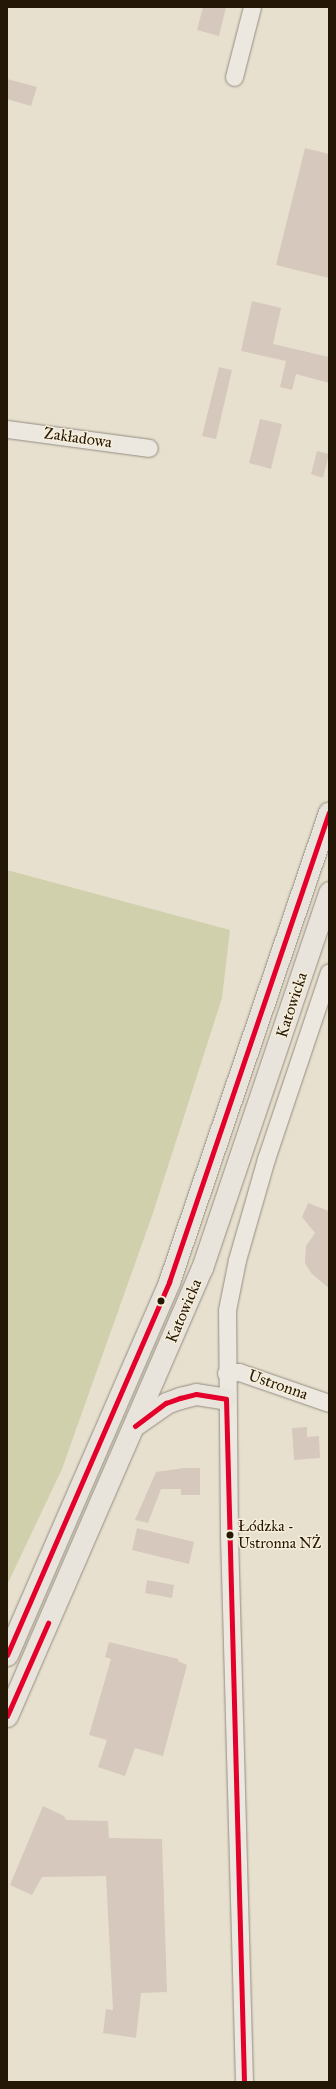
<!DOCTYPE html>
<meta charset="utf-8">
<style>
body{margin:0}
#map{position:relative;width:336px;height:2089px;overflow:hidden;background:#e8e0ce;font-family:"IM FELL Great Primer",serif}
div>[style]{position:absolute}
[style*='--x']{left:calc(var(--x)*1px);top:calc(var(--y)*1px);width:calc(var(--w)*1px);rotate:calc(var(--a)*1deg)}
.green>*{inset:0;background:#d0d0ad}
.building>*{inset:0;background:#d6c8bc}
.roads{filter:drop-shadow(0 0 1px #938c80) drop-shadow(0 0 1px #938c80)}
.minor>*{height:17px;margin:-8.5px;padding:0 8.5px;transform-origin:8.5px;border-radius:8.5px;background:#ece8e0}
.major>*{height:21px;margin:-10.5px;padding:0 10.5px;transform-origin:10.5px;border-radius:10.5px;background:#e9e4db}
.bus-1>*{height:5px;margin:-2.5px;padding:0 2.5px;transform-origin:2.5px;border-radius:2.5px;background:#e4002b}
.dots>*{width:11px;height:11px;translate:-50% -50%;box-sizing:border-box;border:2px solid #f7eed9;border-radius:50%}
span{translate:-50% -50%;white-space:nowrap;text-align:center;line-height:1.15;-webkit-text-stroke:3px #f7eed9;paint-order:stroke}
.bus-label{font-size:15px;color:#251706}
.left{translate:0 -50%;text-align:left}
.street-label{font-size:16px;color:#251706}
.frame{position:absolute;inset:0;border:8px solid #251706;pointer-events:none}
</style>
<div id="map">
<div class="green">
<i style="clip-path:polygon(7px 870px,230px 930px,222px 998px,153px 1213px,62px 1469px,7px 1585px)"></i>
</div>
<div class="building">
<i style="clip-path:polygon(203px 7px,226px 7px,219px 36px,197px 30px)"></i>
<i style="clip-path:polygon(7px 79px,37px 87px,31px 106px,7px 99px)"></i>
<i style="clip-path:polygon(305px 148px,329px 154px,329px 278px,276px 265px)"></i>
<i style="clip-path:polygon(252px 301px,281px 308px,273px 344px,329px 357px,329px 383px,296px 374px,292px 390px,280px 387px,286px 361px,241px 351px)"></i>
<i style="clip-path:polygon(219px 367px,232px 370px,216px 439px,202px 436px)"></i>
<i style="clip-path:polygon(260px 419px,282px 424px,271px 469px,249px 463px)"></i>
<i style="clip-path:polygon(317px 451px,329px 454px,323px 478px,311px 474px)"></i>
<i style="clip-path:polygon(308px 1203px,329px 1211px,329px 1288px,312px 1274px,305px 1263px,306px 1246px,315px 1233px,302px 1217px)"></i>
<i style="clip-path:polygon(307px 1427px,307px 1437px,319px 1436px,320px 1458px,294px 1460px,292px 1428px)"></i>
<i style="clip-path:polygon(184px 1468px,200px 1468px,200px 1495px,181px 1495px,181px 1489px,161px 1489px,148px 1523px,135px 1520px,156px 1472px)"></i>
<i style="clip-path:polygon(137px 1528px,194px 1542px,189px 1564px,132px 1550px)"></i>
<i style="clip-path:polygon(147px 1580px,174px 1585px,172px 1598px,145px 1593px)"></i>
<i style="clip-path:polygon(109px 1642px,178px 1659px,178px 1661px,187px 1665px,163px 1756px,135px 1748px,125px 1776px,98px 1767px,107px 1740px,89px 1735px,111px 1659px,105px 1657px)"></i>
<i style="clip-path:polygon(43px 1806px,64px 1816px,66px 1820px,108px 1821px,109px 1838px,162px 1839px,167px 1992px,141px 1993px,136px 2038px,103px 2033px,106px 2009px,113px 2010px,106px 1876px,42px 1877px,32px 1895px,10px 1885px)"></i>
</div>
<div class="roads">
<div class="minor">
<i style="--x:234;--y:77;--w:72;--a:-75.6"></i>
<i style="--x:7;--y:429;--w:143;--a:7.6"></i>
<i style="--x:226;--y:1373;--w:13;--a:-4"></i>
<i style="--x:239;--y:1372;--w:95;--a:19"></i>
<i style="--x:244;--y:2082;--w:547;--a:-91.57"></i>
<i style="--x:229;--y:1535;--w:225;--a:-90.5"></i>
<i style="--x:227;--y:1310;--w:51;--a:-78.7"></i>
<i style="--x:237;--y:1260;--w:105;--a:-74"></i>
<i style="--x:266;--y:1159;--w:197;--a:-71.4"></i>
</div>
<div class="major">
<i style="--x:135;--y:1425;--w:38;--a:-35"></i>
<i style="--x:166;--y:1403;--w:15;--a:-20"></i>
<i style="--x:180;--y:1398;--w:16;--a:-14"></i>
<i style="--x:196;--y:1394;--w:30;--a:9"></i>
<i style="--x:7;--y:1655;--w:407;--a:-66.5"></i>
<i style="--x:169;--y:1282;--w:496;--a:-71.2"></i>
<i style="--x:7;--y:1716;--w:489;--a:-66.5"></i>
<i style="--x:202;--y:1268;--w:397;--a:-71.3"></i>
</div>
</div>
<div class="bus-1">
<i style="--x:226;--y:1399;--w:683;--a:88.49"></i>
<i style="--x:135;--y:1426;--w:39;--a:-37"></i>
<i style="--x:166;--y:1403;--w:15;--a:-20"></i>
<i style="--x:180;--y:1398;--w:16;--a:-14"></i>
<i style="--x:196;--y:1394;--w:30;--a:9"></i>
<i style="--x:7;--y:1655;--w:407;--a:-66.5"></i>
<i style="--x:169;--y:1282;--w:496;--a:-71.2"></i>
<i style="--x:7;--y:1716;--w:102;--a:-66.2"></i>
</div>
<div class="dots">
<i style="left:161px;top:1301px;background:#251706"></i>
<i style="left:230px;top:1535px;background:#251706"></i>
</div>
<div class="bus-label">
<span class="left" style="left:238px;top:1535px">Łódzka -<br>Ustronna NŻ</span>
</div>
<div class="street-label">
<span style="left:78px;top:438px;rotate:8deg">Zakładowa</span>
<span style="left:292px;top:1005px;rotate:-72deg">Katowicka</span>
<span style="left:184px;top:1311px;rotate:-67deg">Katowicka</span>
<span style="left:278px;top:1385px;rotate:19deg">Ustronna</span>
</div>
<div class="frame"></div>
</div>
